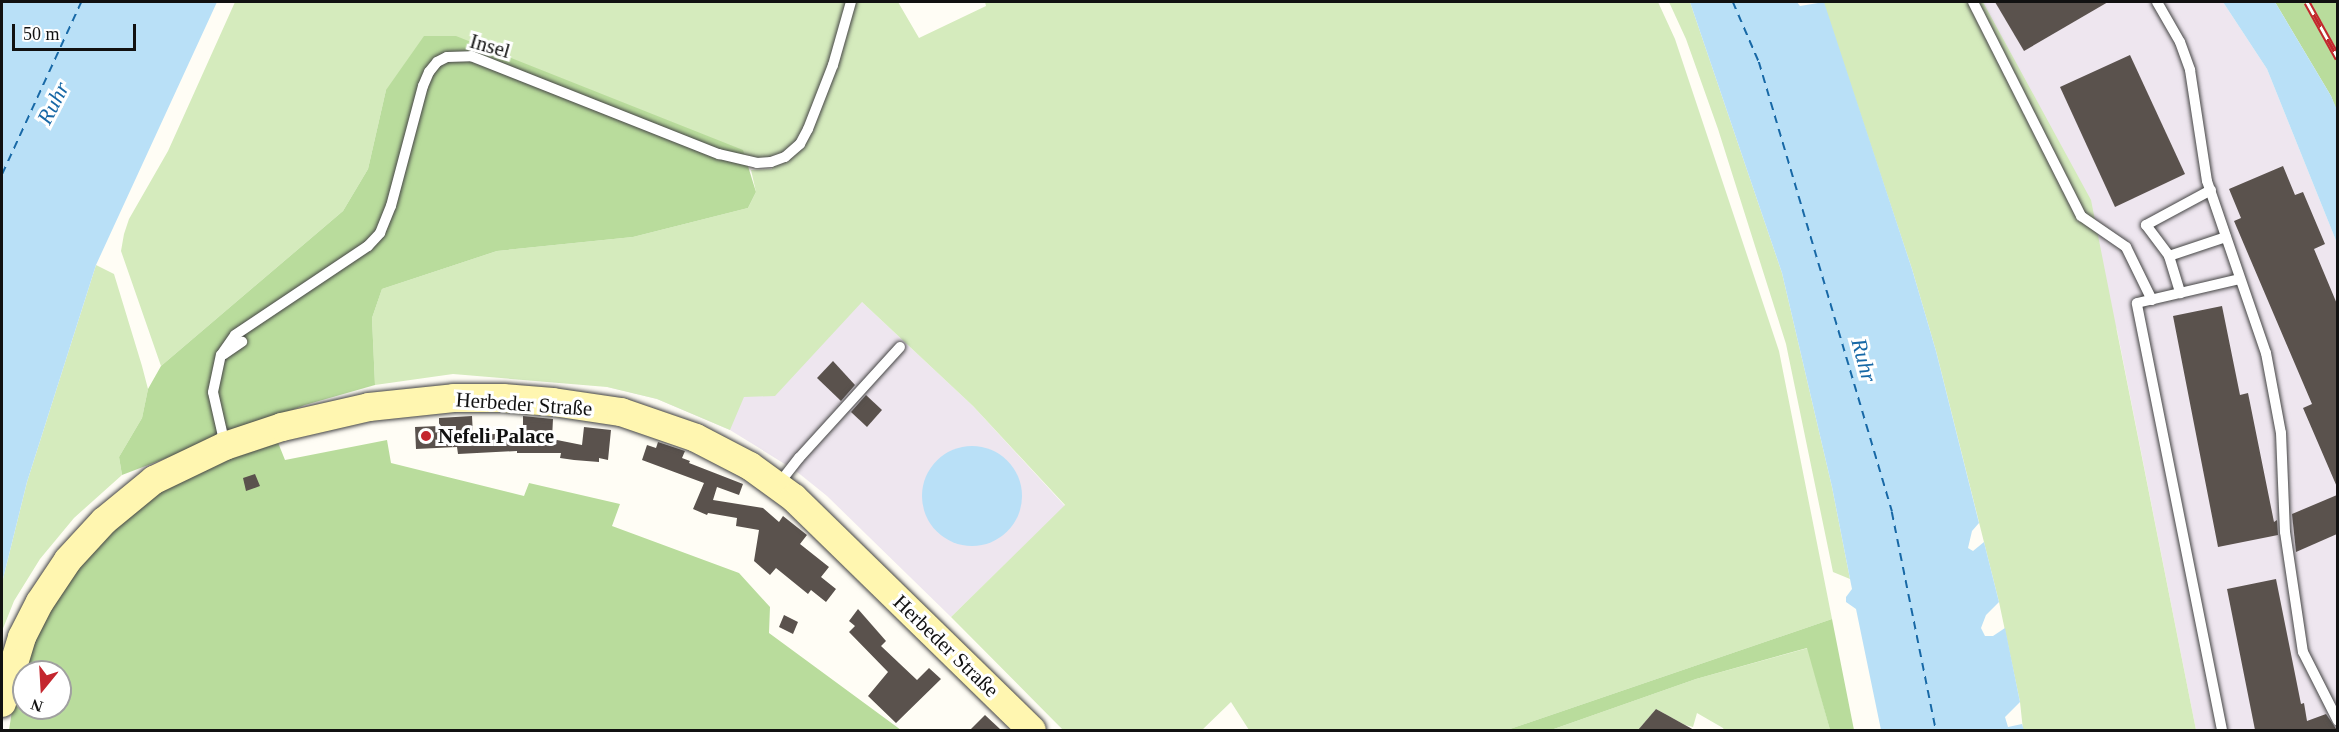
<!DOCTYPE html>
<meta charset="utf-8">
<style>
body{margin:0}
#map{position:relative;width:2339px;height:732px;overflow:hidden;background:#fffdf5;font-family:"Times New Roman",serif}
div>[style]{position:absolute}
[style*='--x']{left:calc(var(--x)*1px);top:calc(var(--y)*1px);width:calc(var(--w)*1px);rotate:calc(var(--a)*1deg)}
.industrial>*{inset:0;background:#eee6ef}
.green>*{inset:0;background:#d5ebbd}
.forest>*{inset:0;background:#b9dc9c}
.water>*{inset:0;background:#b9e0f7}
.round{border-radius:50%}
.ferry>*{height:1.5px;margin-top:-0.75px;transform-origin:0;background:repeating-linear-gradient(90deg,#1768a6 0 8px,transparent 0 14px)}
.building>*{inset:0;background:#5a524d}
.roads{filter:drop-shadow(0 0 2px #444) drop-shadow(0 0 2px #444)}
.service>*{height:10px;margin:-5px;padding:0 5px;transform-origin:5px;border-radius:5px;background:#fff}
.secondary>*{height:28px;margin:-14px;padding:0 14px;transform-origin:14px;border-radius:14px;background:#fff6b0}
.rail>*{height:7px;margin-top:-3.5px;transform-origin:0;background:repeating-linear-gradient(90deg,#fff 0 14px,#c4262e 0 28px);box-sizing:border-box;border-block:2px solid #c4262e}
.dots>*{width:16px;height:16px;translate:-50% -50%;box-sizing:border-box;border:3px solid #fff;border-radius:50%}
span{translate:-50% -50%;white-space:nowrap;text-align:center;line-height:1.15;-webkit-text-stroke:6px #fff;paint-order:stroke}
.street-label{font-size:21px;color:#111}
.poi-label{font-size:21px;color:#111;font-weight:700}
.left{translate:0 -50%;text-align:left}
.water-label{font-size:22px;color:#1768a6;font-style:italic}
.frame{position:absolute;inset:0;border:3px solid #111;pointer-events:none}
.north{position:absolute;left:12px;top:660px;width:60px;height:60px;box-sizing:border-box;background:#fff;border:2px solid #a0a0a0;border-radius:50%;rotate:198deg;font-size:16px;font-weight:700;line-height:24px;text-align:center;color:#111}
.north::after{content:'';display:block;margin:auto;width:21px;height:27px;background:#c4262e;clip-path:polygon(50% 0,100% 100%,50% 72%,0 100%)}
.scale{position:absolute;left:12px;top:24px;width:124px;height:27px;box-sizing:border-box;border:3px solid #111;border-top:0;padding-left:8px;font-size:18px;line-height:21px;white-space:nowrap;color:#111;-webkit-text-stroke:4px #fff;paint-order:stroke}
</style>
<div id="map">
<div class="industrial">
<i style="clip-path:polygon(1983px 2px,2223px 2px,2267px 69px,2337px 243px,2337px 730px,2196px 730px,2117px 330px)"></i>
<i style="clip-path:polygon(862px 302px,973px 406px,1065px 506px,951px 617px,827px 496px,796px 471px,730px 430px,657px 399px,546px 372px)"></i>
</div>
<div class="green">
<i style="clip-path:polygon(235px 2px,898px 2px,919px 38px,986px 6px,985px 2px,1658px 2px,1675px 39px,1779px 351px,1832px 619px,1507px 730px,1249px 730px,1231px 702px,1202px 730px,1063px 730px,951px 617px,1065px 505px,973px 406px,862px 302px,775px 396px,744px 397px,730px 430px,657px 399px,607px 387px,453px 374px,375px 385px,372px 318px,382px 289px,497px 251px,633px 237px,748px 208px,756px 192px,751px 170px,772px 169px,771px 162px,386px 90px,368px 169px,343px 211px,161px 366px,121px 251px,124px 234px,129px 219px,168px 151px)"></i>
<i style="clip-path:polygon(1669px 2px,1690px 2px,1782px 273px,1832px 487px,1850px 579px,1833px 572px,1786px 344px,1718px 129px,1686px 39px)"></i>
<i style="clip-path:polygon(1823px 2px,1983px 2px,2091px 200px,2196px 730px,2023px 730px,2020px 702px,1999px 602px,1936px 351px,1912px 269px)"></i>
<i style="clip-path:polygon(96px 265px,114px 274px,142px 366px,148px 389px,142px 418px,119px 457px,122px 475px,74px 518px,40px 559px,14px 601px,2px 631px,2px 583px,27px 482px)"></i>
<i style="clip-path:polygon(1808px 648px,1830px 730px,1724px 730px,1723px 728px,1697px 713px,1693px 727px,1685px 725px,1656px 709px,1638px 730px,1551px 730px,1696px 679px)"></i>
</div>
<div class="forest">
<i style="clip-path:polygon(2275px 2px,2337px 2px,2337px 112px,2331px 96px)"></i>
<i style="clip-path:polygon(424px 36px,456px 36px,743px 150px,756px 192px,748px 208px,633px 237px,497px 251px,382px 289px,372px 318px,375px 385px,305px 405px,122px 475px,119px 457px,142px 418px,148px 389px,161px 366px,343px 211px,368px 169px,386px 90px)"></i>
<i style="clip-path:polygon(evenodd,277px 440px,285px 460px,387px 440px,391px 463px,524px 496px,529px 483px,620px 504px,612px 526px,739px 573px,770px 607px,769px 633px,901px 730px,9px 730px,12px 711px,28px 658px,50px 606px,78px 566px,106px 535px,148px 499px,199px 470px,277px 440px,24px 672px,60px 672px,60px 708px,24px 708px,24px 672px)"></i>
<i style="clip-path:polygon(1832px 619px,1854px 730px,1830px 730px,1807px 648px,1696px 679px,1551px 730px,1507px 730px)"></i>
</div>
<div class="water">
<i style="clip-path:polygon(2px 2px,217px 2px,96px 265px,27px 482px,2px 583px)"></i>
<i style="clip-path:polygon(1690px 2px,1797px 2px,1800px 6px,1824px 2px,1912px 269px,1936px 351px,1979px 523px,1972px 531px,1968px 548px,1973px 551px,1984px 542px,1999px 602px,1986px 615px,1981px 628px,1985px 636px,1993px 636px,2005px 628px,2020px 702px,2005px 717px,2008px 727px,2022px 724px,2024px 730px,1881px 730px,1856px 609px,1846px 602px,1846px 597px,1852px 589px,1850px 579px,1832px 487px,1782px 273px)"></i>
<i style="clip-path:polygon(2223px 2px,2275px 2px,2331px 96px,2338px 112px,2337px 243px,2267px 69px)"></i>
<i class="round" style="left:922px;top:446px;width:100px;height:100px"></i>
</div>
<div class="ferry">
<i style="--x:1733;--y:2;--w:65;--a:66.6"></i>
<i style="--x:1759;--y:62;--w:469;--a:73.5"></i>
<i style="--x:1892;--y:512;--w:222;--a:78.6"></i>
<i style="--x:2;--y:174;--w:189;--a:-65.3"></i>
</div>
<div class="building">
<i style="clip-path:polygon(1995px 2px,2108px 2px,2024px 51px)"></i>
<i style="clip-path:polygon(2130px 55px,2185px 174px,2115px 207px,2060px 87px)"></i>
<i style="clip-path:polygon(2283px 166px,2295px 195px,2303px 192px,2325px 244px,2314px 249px,2337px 304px,2337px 487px,2303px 408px,2312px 404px,2234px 221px,2241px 218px,2229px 189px)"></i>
<i style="clip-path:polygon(2222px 306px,2240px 395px,2248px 393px,2274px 522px,2277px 520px,2278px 535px,2218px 547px,2173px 316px)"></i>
<i style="clip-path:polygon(833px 361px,855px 385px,841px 401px,817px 378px)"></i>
<i style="clip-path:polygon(866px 395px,882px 410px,867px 427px,851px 412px)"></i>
<i style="clip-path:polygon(472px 416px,473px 435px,495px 434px,496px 438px,523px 439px,523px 416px,553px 419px,552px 439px,582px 445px,584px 427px,611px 430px,608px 460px,599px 458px,599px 462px,574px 460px,560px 458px,561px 453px,517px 453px,517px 451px,458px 454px,457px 447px,416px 449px,415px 427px,439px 426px,439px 418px)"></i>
<i style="clip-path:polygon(658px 442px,685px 451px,682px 458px,690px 461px,689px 463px,743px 484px,739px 495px,717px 487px,713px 500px,763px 508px,779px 522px,783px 516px,807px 535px,800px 544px,829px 567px,821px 577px,836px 589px,826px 602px,811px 590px,808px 594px,776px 568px,770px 575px,754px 561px,759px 530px,736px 526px,737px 518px,708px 513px,707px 515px,693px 509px,704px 483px,642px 460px,647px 445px,656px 448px)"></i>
<i style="clip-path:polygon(255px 474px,260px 486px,246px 491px,243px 478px)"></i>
<i style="clip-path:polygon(2337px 495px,2337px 534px,2296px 552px,2292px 514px)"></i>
<i style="clip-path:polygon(2276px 579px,2301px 704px,2304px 703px,2307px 721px,2326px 714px,2337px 730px,2255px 730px,2227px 589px)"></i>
<i style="clip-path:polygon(858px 609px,886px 641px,881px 646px,917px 680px,929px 668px,941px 679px,896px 723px,868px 696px,888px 672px,849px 632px,855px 626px,849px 621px)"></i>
<i style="clip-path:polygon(784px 615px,798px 622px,793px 634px,779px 627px)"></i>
<i style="clip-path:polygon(1656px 709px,1667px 715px,1694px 730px,1638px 730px)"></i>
<i style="clip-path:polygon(985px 715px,1001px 730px,970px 730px)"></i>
</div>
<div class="roads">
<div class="service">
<i style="--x:1973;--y:2;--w:240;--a:63.2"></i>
<i style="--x:2081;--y:216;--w:55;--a:34.6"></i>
<i style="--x:2126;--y:247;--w:59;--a:63.9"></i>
<i style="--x:2157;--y:2;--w:46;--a:60.1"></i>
<i style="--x:2180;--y:42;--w:30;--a:70"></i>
<i style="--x:2190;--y:70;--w:112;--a:81.3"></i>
<i style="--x:2207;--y:181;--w:182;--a:71.1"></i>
<i style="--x:2266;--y:353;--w:81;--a:79.4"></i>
<i style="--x:2281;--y:433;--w:99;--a:87.7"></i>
<i style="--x:2285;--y:532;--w:121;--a:81.5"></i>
<i style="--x:2303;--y:652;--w:77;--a:63.1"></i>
<i style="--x:2211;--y:190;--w:74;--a:151.7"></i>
<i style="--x:2146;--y:225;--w:39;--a:53"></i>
<i style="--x:2169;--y:256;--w:60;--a:-18.4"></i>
<i style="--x:2169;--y:256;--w:39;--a:73"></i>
<i style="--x:224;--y:354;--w:22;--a:-34"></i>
<i style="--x:225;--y:445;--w:54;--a:-102.8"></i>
<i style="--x:213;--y:392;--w:38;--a:-78"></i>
<i style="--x:221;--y:355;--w:24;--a:-55"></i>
<i style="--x:235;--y:335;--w:160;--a:-33.8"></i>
<i style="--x:368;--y:246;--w:18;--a:-47"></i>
<i style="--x:380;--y:233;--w:29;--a:-68"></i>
<i style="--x:391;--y:206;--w:124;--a:-75.1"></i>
<i style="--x:423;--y:86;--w:15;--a:-67"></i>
<i style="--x:429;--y:72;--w:13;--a:-51"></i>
<i style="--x:437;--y:62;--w:11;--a:-27"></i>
<i style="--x:447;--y:57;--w:24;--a:-2"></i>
<i style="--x:471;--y:56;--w:267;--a:21.6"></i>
<i style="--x:719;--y:154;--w:39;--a:13"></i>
<i style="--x:757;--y:163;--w:14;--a:-4"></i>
<i style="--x:771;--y:162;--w:15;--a:-20"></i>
<i style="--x:785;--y:157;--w:20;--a:-41"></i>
<i style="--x:800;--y:144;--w:17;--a:-62"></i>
<i style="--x:808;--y:129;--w:69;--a:-68.7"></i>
<i style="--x:833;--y:65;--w:66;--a:-74.1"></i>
<i style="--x:777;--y:486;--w:36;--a:-52"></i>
<i style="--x:799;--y:458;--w:150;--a:-47.7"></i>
<i style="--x:2222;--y:730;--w:435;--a:-101.3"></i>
<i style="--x:2137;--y:303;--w:105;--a:-13.2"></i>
</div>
<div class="secondary">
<i style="--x:2;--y:703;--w:69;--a:-73.1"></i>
<i style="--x:22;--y:637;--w:39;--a:-63"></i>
<i style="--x:40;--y:602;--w:50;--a:-56.3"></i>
<i style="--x:68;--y:560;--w:53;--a:-47.3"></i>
<i style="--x:104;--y:521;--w:65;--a:-39.4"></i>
<i style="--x:154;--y:480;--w:79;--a:-25.6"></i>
<i style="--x:225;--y:446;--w:60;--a:-18.4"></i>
<i style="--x:282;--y:427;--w:89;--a:-12.9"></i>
<i style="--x:369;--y:407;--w:85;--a:-6"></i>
<i style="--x:454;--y:398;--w:49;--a:0"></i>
<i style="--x:503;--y:398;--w:50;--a:4.6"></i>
<i style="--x:553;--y:402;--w:69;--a:8.4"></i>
<i style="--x:621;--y:412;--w:79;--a:19.1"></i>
<i style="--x:696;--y:438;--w:61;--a:27.4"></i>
<i style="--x:750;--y:466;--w:54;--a:36"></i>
<i style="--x:794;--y:498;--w:332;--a:44.3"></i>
</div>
</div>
<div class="rail">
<i style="--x:2307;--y:2;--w:64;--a:61"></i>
</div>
<div class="dots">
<i style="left:426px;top:436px;background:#c4262e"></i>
</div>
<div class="street-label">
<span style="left:490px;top:46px;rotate:16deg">Insel</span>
<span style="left:524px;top:404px;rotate:4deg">Herbeder Straße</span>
<span style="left:946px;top:646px;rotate:44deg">Herbeder Straße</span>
</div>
<div class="poi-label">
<span class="left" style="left:438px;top:436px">Nefeli Palace</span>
</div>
<div class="water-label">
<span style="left:53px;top:103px;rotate:-63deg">Ruhr</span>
<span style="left:1864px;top:360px;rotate:75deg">Ruhr</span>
</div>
<div class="frame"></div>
<div class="north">N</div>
<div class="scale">50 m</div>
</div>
